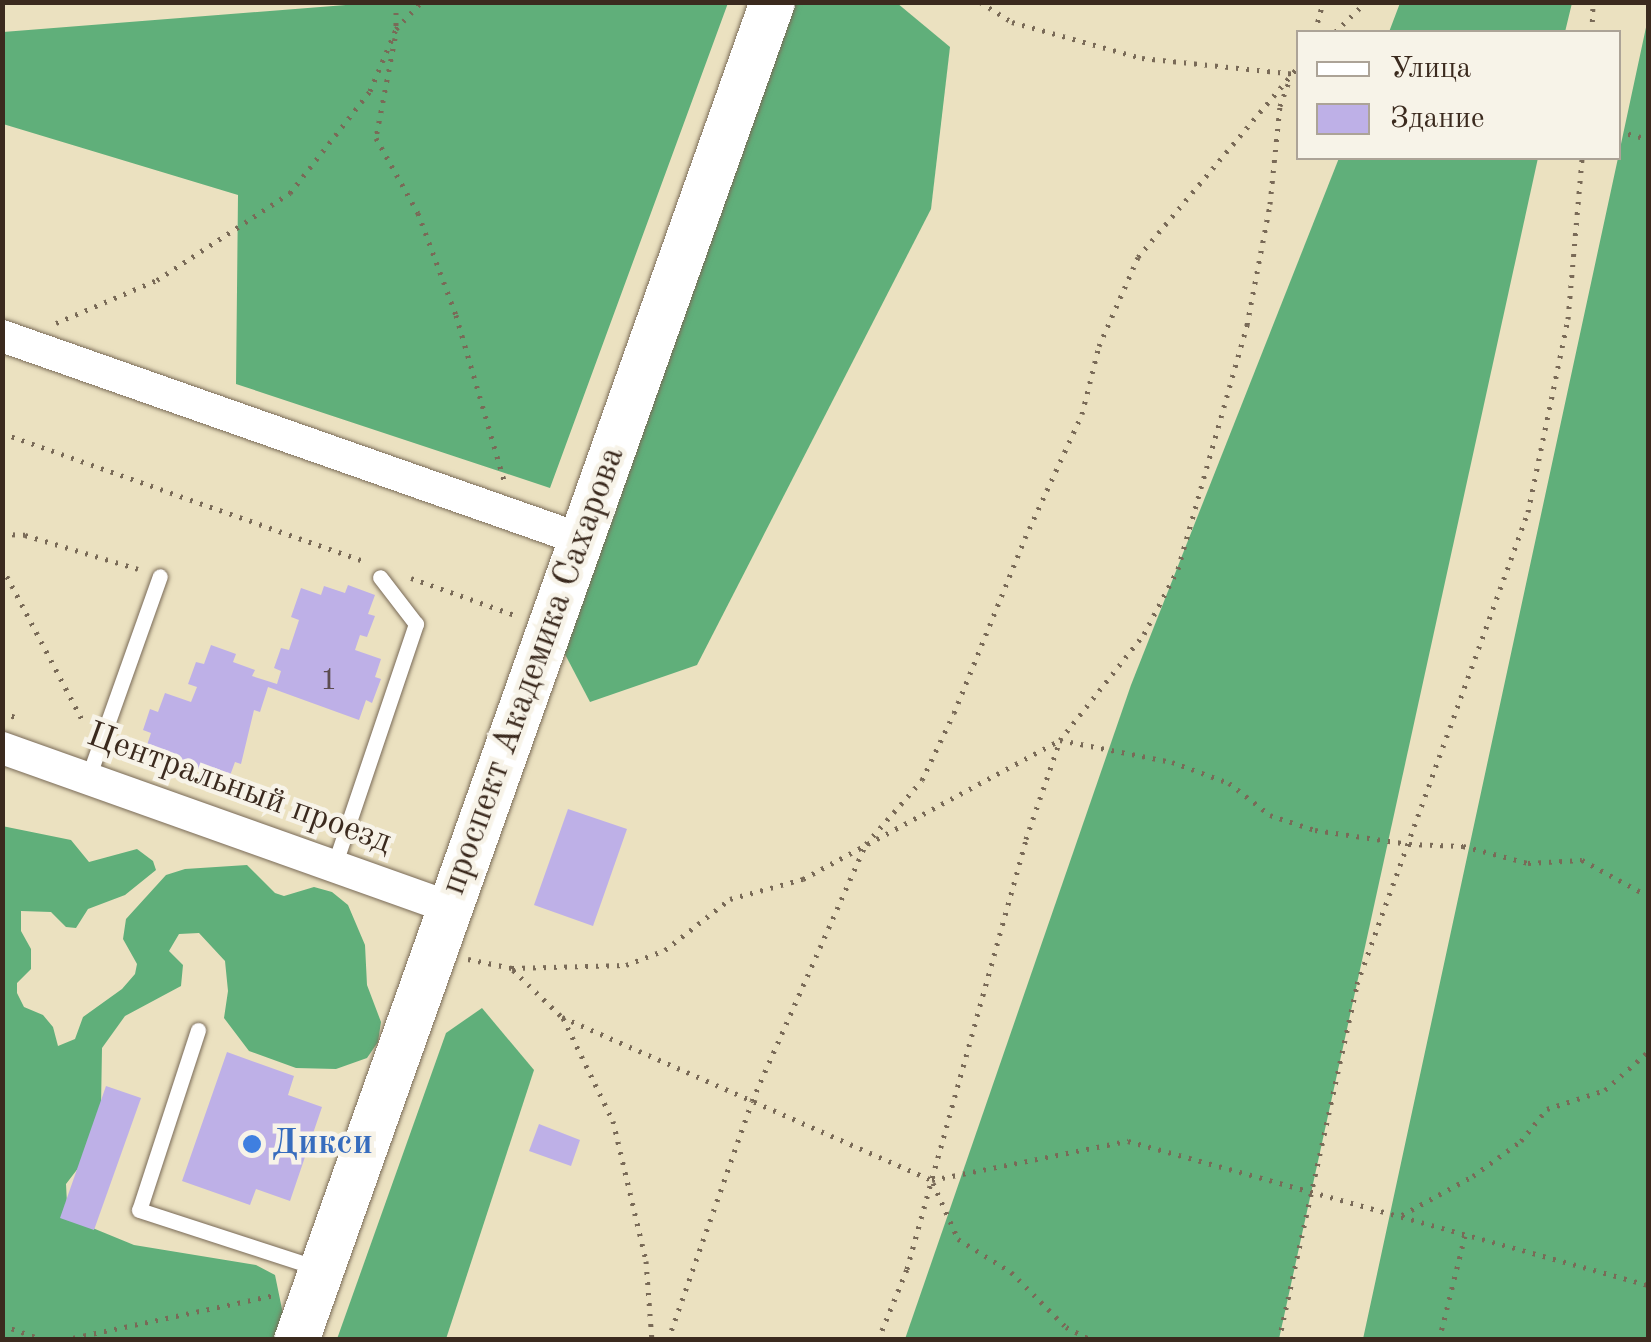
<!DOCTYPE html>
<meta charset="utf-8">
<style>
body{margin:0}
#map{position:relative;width:1651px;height:1342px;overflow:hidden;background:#ebe1c0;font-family:"Old Standard TT",serif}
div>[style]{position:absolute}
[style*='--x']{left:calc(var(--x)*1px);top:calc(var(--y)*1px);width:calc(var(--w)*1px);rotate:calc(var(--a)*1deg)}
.forest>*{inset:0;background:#60af7a}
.building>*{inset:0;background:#beb0e7}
.path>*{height:5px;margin-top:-2.5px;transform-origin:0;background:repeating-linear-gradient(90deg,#796a57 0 2.5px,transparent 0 10.5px)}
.roads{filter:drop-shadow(0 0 2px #796a57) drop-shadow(0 0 2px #796a57)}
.lane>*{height:15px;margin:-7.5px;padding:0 7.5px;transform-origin:7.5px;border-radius:7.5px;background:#fff}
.street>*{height:32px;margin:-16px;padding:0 16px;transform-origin:16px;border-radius:16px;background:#fff}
.secondary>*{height:45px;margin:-22.5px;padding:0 22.5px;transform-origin:22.5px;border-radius:22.5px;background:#fff}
.dots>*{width:28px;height:28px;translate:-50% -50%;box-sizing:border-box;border:5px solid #f7f3e8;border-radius:50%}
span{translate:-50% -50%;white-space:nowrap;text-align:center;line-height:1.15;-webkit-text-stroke:9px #f7f3e8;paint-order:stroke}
.number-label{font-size:30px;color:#5c4c50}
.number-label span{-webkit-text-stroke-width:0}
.street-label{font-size:35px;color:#3b2a1e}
.shop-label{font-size:35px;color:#366cbe;font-weight:700}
.left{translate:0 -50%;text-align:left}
.frame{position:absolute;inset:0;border:5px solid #3b2a1e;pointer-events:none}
.legend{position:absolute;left:1296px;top:30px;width:325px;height:130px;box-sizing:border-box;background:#f7f3e8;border:2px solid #aca397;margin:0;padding:12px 18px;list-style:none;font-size:30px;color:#3b2a1e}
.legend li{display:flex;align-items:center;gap:20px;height:50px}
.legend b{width:50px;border:2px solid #aca397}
</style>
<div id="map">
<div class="forest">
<i style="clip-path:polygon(371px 3px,728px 3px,550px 488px,236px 384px,238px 195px,3px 124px,3px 32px)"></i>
<i style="clip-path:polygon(784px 3px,897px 3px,950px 47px,931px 209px,697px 665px,590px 702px,557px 639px)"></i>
<i style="clip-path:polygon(1400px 3px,1400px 2px,1572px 3px,1565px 32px,1389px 32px)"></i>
<i style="clip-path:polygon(1648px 18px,1648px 1339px,1363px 1339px,1618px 158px)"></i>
<i style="clip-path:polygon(1339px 158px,1538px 158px,1279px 1339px,905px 1339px,1131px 685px)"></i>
<i style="clip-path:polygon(2px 826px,71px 840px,89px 862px,137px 849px,153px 861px,156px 870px,125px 895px,88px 909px,76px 928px,66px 927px,51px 912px,21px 911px,21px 931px,31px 949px,31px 969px,17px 983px,17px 993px,24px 1007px,43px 1015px,53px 1027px,58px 1046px,75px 1039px,83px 1017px,122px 989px,135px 974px,137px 964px,123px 939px,126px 919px,166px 875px,185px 869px,247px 865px,275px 893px,284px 896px,314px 887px,332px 892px,348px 905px,365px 945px,367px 985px,381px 1022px,378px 1042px,367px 1058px,336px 1069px,296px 1068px,249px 1051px,224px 1018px,228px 991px,225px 961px,199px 933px,179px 934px,169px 951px,183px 965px,181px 986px,125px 1016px,102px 1048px,101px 1107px,79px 1167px,66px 1184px,67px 1204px,78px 1222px,134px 1245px,256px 1265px,275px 1275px,283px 1314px,276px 1339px,3px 1339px)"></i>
<i style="clip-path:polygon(482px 1008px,534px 1070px,446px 1339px,337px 1339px,446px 1033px)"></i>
</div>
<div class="building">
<i style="clip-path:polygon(348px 585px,375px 595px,368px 614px,375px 616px,367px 637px,360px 635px,355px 650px,381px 659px,375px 677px,381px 679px,372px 703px,366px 700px,359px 720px,268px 687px,260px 712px,254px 710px,241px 764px,235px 762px,228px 781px,193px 768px,191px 774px,143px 757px,151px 733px,143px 730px,150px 709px,158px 712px,165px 693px,191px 702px,197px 687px,188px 684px,196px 662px,204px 664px,211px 645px,236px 654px,233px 662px,255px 670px,252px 676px,277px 684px,281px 671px,274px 668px,281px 648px,289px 650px,299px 620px,291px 617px,301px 588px,321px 595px,324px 586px,345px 593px)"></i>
<i style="clip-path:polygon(568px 809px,627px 829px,593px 926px,534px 905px)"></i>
<i style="clip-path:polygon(227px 1052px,294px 1076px,288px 1095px,322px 1107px,290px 1201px,256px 1189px,250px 1205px,182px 1181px)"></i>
<i style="clip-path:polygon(106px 1086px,141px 1098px,94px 1230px,60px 1218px)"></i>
<i style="clip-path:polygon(539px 1124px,580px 1140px,571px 1166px,529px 1151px)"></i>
</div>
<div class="path">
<i style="--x:396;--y:2;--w:25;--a:90"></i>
<i style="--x:980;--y:2;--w:38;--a:32"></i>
<i style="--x:1012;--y:22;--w:135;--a:15.5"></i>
<i style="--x:1142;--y:58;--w:157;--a:5.9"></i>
<i style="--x:1315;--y:32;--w:31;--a:-75"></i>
<i style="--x:1335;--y:32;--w:43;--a:-44.1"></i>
<i style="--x:1592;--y:32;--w:30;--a:-88"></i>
<i style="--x:395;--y:38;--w:102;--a:100.8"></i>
<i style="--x:376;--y:138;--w:86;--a:60.8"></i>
<i style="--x:418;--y:213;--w:109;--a:69.6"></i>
<i style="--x:456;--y:315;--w:172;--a:73.8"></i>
<i style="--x:1618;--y:131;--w:31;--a:15"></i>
<i style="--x:56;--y:323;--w:110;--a:-23.1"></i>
<i style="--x:157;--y:280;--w:159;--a:-33.2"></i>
<i style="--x:290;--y:193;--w:130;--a:-51.9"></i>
<i style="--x:370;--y:91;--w:67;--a:-67.2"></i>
<i style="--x:396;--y:29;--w:37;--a:-47"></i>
<i style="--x:2;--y:433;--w:387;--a:19.5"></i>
<i style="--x:2;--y:534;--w:23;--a:2"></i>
<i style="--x:25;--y:535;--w:118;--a:16.7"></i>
<i style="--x:2;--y:567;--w:176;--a:62.3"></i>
<i style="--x:411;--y:578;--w:114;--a:19.6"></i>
<i style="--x:2;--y:712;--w:17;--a:21"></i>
<i style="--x:468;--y:959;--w:45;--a:11.6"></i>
<i style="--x:512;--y:968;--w:114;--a:-1.5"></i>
<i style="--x:626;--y:965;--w:42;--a:-21"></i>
<i style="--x:665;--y:950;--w:83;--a:-38.1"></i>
<i style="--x:730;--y:899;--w:76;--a:-15.3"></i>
<i style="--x:803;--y:879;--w:292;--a:-28.4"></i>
<i style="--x:1060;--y:740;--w:135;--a:-51.6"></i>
<i style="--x:1144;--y:634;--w:73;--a:-62.4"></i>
<i style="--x:1178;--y:569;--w:254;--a:-74.2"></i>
<i style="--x:1247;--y:325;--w:123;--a:-79.2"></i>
<i style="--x:1270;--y:204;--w:99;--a:-84.2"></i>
<i style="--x:1280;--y:106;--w:29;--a:-70"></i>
<i style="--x:513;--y:970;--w:68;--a:43.8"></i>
<i style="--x:562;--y:1017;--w:404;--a:23.8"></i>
<i style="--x:932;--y:1180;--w:200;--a:-11.3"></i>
<i style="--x:1128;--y:1141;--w:540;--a:15.48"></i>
<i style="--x:563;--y:1018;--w:114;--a:64.1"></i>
<i style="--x:613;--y:1121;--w:144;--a:76.7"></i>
<i style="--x:646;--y:1261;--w:79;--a:85.7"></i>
<i style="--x:933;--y:1183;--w:61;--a:65.9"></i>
<i style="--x:958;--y:1239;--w:62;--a:31.9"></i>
<i style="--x:1011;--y:1272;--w:78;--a:45"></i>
<i style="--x:1066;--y:1327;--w:29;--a:27"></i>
<i style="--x:1402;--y:1215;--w:81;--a:-28.8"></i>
<i style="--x:1473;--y:1176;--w:59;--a:-36.1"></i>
<i style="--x:1521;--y:1141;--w:41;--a:-50.9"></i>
<i style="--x:1547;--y:1109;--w:61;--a:-18.1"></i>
<i style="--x:1605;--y:1090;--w:57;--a:-41.5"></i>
<i style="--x:2;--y:1325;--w:45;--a:19.7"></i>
<i style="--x:63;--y:1340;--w:217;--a:-12"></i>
<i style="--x:668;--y:1340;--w:253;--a:-70.6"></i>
<i style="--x:752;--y:1101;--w:281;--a:-66.1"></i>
<i style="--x:866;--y:844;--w:85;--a:-48.8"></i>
<i style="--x:922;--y:780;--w:74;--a:-64.5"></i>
<i style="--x:954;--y:713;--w:189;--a:-67.9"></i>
<i style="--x:1025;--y:538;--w:136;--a:-65.3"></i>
<i style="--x:1082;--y:414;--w:70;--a:-76"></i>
<i style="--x:1099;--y:346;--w:97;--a:-66.3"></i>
<i style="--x:1138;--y:257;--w:248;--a:-49.9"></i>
<i style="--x:878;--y:1340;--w:77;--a:-67.8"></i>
<i style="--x:907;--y:1269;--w:446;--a:-74.5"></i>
<i style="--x:1026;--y:839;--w:105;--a:-71"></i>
<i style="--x:1060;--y:740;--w:114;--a:11.1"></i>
<i style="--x:1172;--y:762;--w:61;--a:20.2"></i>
<i style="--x:1229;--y:783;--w:52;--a:38"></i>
<i style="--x:1270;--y:815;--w:47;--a:18.4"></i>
<i style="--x:1315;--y:830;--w:95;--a:8.5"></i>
<i style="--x:1409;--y:844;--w:54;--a:2.1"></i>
<i style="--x:1463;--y:846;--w:67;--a:14.7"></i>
<i style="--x:1528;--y:863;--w:54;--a:-3.2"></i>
<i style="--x:1582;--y:860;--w:75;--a:28.6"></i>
<i style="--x:1279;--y:1340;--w:364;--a:-77.6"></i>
<i style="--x:1357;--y:984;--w:502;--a:-70.09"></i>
<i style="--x:1528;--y:512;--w:197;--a:-78.3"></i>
<i style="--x:1568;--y:319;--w:162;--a:-85"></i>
<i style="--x:1439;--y:1340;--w:107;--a:-76"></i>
</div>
<div class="roads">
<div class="lane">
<i style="--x:88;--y:778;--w:214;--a:-70.4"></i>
<i style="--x:334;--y:866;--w:256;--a:-71.3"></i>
<i style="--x:416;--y:624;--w:59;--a:-127.5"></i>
<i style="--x:198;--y:1030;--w:189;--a:108.1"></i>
<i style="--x:139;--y:1210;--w:187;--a:18"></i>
</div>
<div class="street">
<i style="--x:2;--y:336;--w:616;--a:19.35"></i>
<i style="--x:2;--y:748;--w:474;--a:19.6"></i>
</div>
<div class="secondary">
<i style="--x:296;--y:1340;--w:1420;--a:-70.42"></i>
</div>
</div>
<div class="dots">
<i style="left:252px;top:1144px;background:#3f7fe0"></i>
</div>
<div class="number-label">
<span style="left:329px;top:681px">1</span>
</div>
<div class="street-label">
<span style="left:534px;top:671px;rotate:-70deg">проспект Академика Сахарова</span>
<span style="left:239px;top:789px;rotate:20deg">Центральный проезд</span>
</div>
<div class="shop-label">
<span class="left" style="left:272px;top:1144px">Дикси</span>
</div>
<div class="frame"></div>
<ul class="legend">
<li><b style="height:12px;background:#fff"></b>Улица</li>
<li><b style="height:28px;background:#beb0e7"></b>Здание</li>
</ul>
</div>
